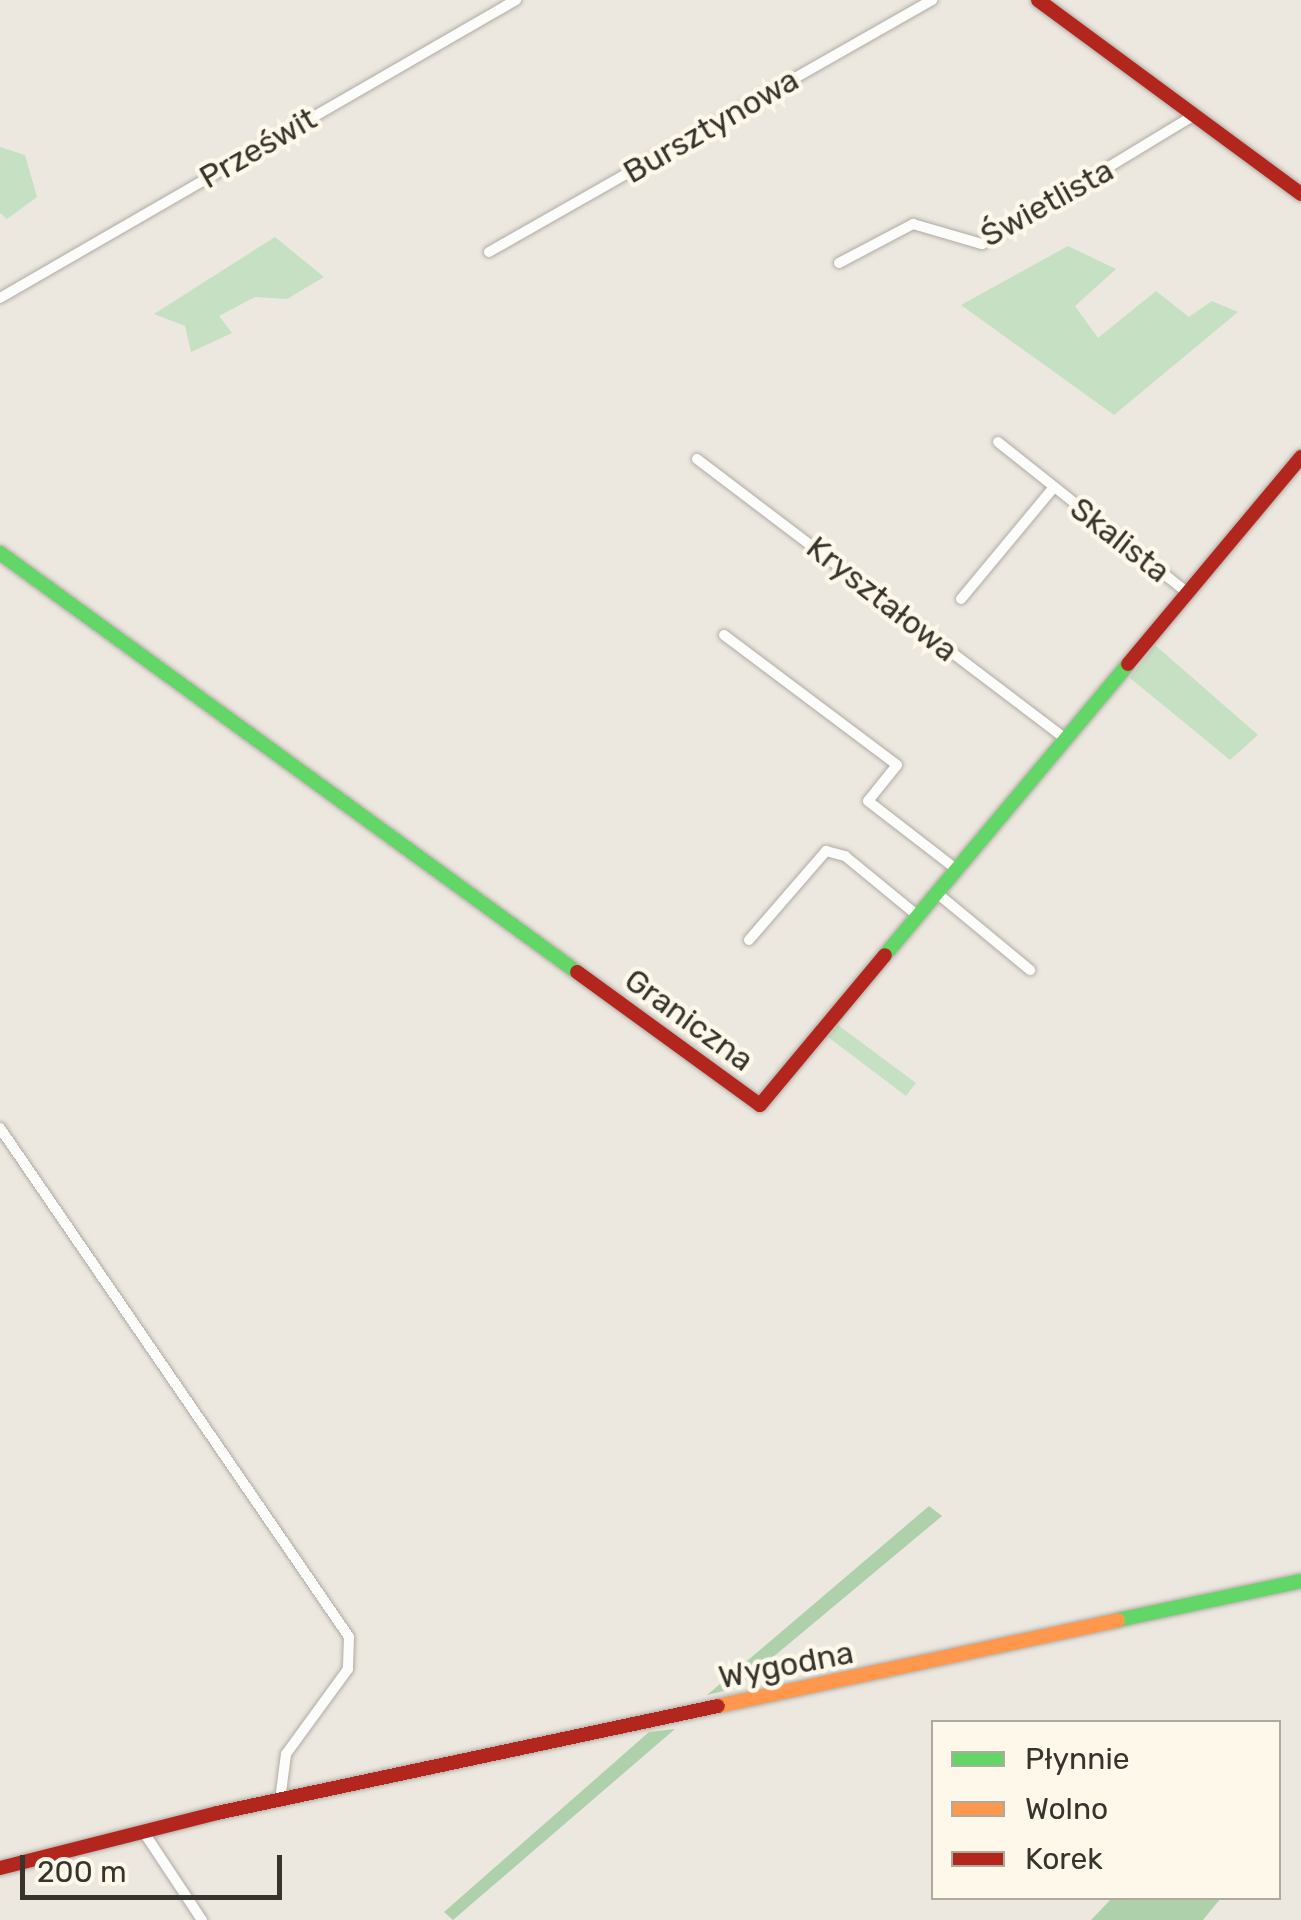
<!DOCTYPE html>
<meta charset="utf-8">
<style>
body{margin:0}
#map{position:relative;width:1301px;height:1920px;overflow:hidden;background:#ede8df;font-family:Rubik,sans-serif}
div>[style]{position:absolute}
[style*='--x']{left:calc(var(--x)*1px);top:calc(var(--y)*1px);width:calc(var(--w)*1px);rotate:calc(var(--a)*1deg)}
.green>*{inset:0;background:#c5e0c2}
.forest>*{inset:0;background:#aed1ac}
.roads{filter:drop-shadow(0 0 2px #afaba4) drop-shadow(0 0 2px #afaba4)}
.street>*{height:10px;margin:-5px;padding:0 5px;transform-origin:5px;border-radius:5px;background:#fcfcfa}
.fast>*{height:14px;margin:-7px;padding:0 7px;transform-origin:7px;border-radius:7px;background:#63d668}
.slow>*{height:14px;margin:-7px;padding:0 7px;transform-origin:7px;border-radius:7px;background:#ff974d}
.jam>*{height:14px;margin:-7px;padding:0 7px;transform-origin:7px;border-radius:7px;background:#b3261e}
span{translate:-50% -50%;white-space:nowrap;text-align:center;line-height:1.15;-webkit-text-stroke:9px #fef8ea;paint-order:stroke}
.street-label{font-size:32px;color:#37342d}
.legend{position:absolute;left:931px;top:1720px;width:350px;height:180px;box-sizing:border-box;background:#fef8ea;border:2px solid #aeaa9e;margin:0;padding:12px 18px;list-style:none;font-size:30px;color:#37342d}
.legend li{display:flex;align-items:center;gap:20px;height:50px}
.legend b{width:50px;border:2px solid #aeaa9e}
.scale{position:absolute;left:20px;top:1855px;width:262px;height:45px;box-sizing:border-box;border:5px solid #37342d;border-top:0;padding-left:12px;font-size:30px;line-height:35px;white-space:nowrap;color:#37342d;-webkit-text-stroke:8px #fef8ea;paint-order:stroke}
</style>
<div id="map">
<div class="green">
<i style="clip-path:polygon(0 147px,25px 155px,37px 197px,7px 219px,0 213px)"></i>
<i style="clip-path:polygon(275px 237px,324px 277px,287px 299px,255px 297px,219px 316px,232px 333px,191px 352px,185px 326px,154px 314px)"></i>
<i style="clip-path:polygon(1068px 246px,1116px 269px,1075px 306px,1098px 338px,1156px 291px,1189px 317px,1212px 301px,1238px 312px,1114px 415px,961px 305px)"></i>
<i style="clip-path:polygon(1155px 645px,1258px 735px,1230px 760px,1130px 678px)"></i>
<i style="clip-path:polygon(838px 1025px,916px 1083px,906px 1096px,828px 1037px)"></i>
</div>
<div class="forest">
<i style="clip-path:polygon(929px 1506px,942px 1516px,736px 1688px,707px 1695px)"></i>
<i style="clip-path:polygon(675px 1729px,453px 1920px,444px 1912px,649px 1732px)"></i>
<i style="clip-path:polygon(1112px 1898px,1221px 1898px,1203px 1920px,1091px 1920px)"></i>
</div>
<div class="roads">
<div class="street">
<i style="--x:489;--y:252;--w:510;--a:-29.63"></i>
<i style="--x:839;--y:263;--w:84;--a:-27.8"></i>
<i style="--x:913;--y:224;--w:72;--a:16.2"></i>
<i style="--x:982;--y:244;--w:248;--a:-31.3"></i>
<i style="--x:0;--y:298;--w:596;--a:-30.01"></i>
<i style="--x:998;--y:442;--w:243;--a:38.5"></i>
<i style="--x:697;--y:459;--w:463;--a:37.2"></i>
<i style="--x:961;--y:599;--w:144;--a:-50.3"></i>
<i style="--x:724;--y:635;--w:216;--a:36.9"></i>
<i style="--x:897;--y:765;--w:46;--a:128.9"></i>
<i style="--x:868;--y:801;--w:111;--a:37.7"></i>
<i style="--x:937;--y:893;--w:121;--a:39.6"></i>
<i style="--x:749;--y:940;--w:118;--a:-49.1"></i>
<i style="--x:826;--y:851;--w:20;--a:15"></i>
<i style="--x:845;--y:856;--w:94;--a:39.4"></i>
<i style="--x:0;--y:1128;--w:617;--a:55.56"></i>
<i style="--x:349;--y:1637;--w:32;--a:92"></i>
<i style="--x:348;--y:1669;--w:105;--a:126.1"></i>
<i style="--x:286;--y:1754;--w:46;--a:97.4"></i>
<i style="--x:143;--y:1831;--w:107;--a:56.5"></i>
</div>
<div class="fast">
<i style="--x:0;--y:553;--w:713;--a:35.99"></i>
<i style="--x:885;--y:955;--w:379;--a:-50.1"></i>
<i style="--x:1118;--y:1620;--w:187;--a:-12"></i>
</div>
<div class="slow">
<i style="--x:718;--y:1706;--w:409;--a:-12.1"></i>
</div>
<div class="jam">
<i style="--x:1038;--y:0;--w:327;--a:36.4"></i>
<i style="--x:1128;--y:664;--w:270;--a:-50.1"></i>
<i style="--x:577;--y:972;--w:226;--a:36"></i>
<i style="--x:760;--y:1105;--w:195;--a:-50.2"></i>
<i style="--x:0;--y:1868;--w:224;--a:-14.2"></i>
<i style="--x:217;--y:1813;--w:512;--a:-12.06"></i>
</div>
</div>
<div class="street-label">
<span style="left:711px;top:126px;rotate:-30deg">Bursztynowa</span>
<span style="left:258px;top:148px;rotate:-30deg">Prześwit</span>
<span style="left:1047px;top:203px;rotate:-29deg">Świetlista</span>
<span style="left:1120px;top:540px;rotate:38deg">Skalista</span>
<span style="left:882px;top:599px;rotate:38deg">Kryształowa</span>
<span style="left:689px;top:1020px;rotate:36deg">Graniczna</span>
<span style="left:786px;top:1665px;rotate:-11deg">Wygodna</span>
</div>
<ul class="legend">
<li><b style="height:12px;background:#63d668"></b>Płynnie</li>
<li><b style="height:12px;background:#ff974d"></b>Wolno</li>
<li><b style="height:12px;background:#b3261e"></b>Korek</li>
</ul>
<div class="scale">200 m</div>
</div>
